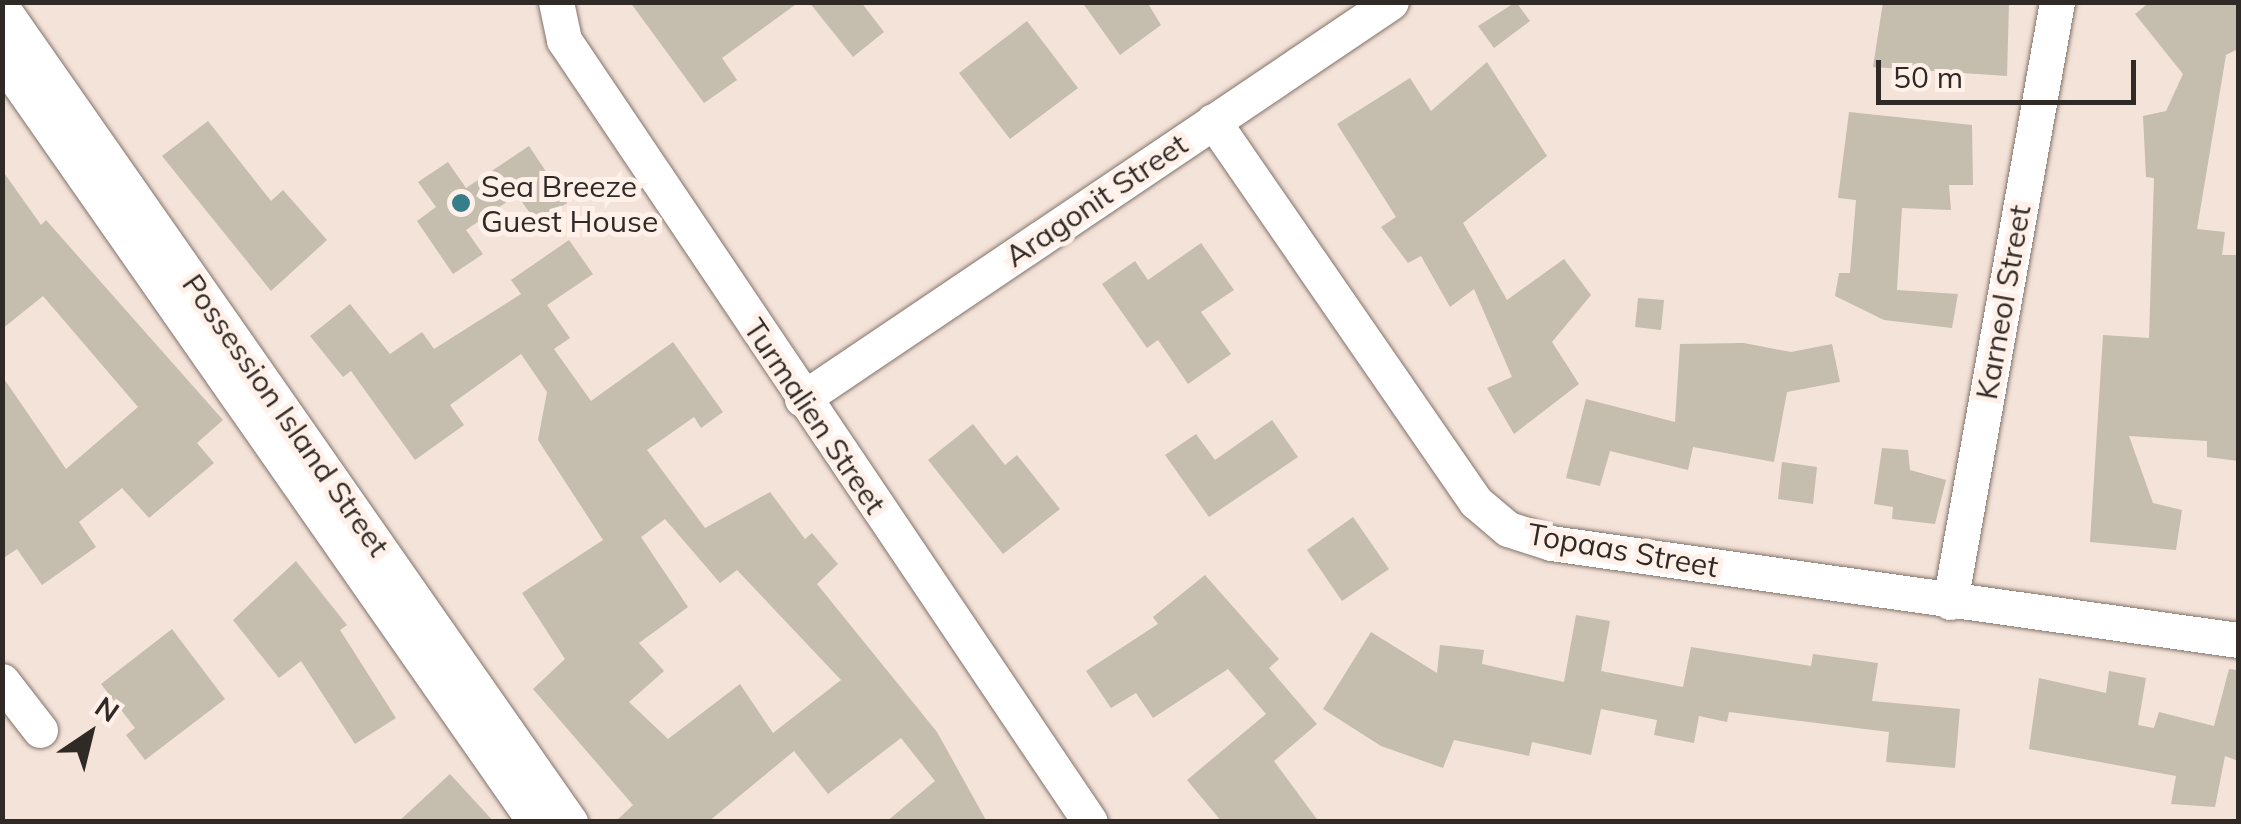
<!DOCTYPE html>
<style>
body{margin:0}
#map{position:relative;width:2241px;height:824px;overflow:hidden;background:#f4e3d9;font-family:Mulish,sans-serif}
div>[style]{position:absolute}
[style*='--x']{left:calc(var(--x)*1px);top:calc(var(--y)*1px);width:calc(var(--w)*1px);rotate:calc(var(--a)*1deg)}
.building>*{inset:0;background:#c5bdae}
.roads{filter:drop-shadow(0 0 2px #82736a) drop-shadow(0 0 2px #82736a)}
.street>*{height:35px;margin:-17.5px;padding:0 17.5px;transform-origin:17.5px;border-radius:17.5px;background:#fff}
.dots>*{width:28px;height:28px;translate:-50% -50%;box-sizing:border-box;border:5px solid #fff1e9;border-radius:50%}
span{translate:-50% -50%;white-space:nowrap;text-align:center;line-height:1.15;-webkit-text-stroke:10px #fff1e9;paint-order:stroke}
.poi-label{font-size:30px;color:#302a26}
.left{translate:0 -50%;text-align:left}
.street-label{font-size:30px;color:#302a26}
.frame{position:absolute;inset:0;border:5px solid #302a26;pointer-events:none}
.north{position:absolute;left:40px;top:684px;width:100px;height:100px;-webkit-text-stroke:8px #fff1e9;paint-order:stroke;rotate:35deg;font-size:28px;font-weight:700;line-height:40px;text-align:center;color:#302a26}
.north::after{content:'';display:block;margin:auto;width:35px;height:45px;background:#302a26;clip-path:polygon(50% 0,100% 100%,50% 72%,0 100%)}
.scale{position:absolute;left:1876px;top:60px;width:260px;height:45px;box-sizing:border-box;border:5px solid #302a26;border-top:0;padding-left:12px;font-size:30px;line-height:35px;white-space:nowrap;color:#302a26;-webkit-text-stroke:8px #fff1e9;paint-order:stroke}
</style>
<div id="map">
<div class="building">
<i style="clip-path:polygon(630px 2px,799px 2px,722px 58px,737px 80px,704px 103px)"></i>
<i style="clip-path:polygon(809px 2px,861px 2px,884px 32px,853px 57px)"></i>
<i style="clip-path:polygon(1082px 2px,1147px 2px,1161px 25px,1120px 55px)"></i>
<i style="clip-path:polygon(1516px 2px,1530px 21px,1494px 48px,1478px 26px)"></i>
<i style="clip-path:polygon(1883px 2px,2009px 3px,2007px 76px,1873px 67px)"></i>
<i style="clip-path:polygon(2150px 2px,2238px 2px,2238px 49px,2226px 55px,2197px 229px,2225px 232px,2222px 255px,2238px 255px,2238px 461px,2207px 457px,2207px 441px,2129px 436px,2153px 503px,2182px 510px,2176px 550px,2090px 542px,2103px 335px,2149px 338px,2154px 178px,2146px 177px,2143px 116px,2166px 111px,2183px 74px,2135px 14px)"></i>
<i style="clip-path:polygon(1027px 21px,1078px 88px,1010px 139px,959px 73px)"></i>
<i style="clip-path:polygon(1487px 62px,1547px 156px,1463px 223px,1507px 300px,1564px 259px,1591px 295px,1552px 342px,1579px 384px,1514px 434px,1487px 388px,1512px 377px,1474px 289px,1450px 307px,1421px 256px,1408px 263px,1381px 227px,1396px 217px,1337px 124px,1410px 78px,1431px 111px)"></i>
<i style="clip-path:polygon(1849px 112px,1972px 125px,1973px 185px,1949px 185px,1951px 210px,1902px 208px,1897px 290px,1958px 294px,1952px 328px,1884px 320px,1835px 296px,1839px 273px,1850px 273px,1856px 200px,1838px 198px)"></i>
<i style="clip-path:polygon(208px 121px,271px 201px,283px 190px,327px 240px,271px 291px,162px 156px)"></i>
<i style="clip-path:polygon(529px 146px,567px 203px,537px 223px,517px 195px,466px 230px,483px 254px,453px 274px,417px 221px,436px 207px,418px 182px,448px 162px,466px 188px)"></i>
<i style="clip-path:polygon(2px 170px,41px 225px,46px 220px,223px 420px,197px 443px,214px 463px,149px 518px,122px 488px,79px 522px,96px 547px,42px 585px,17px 549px,2px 559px,2px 376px,66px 469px,138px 407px,43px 296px,2px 329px)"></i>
<i style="clip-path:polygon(evenodd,569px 240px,593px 274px,547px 305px,570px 338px,554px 349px,591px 401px,673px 342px,723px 412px,701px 428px,694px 417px,647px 450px,705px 528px,770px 492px,805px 539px,812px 533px,838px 564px,817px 584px,937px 732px,987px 822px,886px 822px,935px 781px,901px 738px,828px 794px,794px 751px,708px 822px,615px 822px,633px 805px,533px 689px,565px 659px,522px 593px,603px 540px,538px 440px,547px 392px,521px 354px,450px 405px,464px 425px,415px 460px,351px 371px,343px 377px,310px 336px,350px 304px,390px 354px,422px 332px,434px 349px,521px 294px,511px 280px,569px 240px,665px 519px,720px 583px,737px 570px,841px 680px,773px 733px,740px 684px,668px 739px,629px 702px,664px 671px,639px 643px,688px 607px,641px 537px,665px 519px)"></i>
<i style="clip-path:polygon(1201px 243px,1234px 290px,1201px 312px,1231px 354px,1188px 384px,1158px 340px,1147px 348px,1102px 284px,1135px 261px,1148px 280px)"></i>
<i style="clip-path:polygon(1638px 298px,1664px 300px,1661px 330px,1635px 327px)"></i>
<i style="clip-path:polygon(1744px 343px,1791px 352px,1832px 344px,1840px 382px,1787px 392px,1774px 462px,1693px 447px,1688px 470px,1610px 451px,1600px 486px,1566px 478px,1586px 399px,1675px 422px,1680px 344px)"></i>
<i style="clip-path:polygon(1272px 420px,1298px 457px,1209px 517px,1165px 455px,1196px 434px,1215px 460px)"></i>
<i style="clip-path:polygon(973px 424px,1005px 465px,1017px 455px,1060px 509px,1003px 554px,928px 460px)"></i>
<i style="clip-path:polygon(1882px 448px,1908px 450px,1910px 470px,1946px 480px,1935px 524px,1892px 519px,1893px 507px,1874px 504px)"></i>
<i style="clip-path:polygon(1782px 462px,1817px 467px,1813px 504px,1778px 499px)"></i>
<i style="clip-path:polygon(1353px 517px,1389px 569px,1342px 601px,1307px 550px)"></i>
<i style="clip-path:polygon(296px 561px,347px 625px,340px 630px,396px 718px,355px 744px,301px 661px,279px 678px,233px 620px)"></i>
<i style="clip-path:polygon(1205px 575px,1279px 659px,1269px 668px,1317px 724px,1274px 761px,1319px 822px,1222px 822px,1187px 780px,1266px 714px,1228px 669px,1153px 718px,1136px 693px,1111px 708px,1086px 671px,1158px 624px,1153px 617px)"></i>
<i style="clip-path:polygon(1576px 615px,1610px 621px,1601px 671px,1683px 687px,1691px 647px,1811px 666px,1813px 654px,1878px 663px,1872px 701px,1960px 709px,1955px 768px,1886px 762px,1889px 732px,1729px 712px,1727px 722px,1699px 716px,1694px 743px,1654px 735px,1657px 720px,1601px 709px,1591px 755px,1532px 742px,1529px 756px,1454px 740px,1443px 768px,1381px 746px,1323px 709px,1371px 632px,1437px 673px,1440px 645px,1484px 650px,1482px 664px,1564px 682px)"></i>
<i style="clip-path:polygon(172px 629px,225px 699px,145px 760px,126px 735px,135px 728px,101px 684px)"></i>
<i style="clip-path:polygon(2229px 669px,2238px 670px,2238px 761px,2225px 756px,2215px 807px,2171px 804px,2176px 776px,2029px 749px,2039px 678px,2106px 693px,2109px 671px,2146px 678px,2138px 725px,2154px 728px,2159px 712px,2214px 726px)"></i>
<i style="clip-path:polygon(450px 774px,494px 822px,398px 822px)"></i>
</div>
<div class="roads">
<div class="street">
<i style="--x:556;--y:2;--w:39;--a:78"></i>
<i style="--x:564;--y:40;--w:942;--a:56.07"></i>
<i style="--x:2;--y:8;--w:993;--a:55.09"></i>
<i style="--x:2;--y:59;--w:931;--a:55.06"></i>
<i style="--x:1213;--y:121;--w:463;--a:55.4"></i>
<i style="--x:1476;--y:502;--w:42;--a:40.2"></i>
<i style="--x:1508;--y:529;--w:45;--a:18"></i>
<i style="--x:1551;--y:543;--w:694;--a:8.04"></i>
<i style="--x:802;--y:399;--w:710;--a:-33.98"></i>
<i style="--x:1950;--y:602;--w:609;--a:-79.89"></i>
<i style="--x:2;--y:681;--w:62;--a:52.2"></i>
</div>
</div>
<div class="dots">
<i style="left:461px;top:203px;background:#377d8a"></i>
</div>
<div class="poi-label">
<span class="left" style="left:481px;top:203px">Sea Breeze<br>Guest House</span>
</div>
<div class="street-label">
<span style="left:1096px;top:200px;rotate:-34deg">Aragonit Street</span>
<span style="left:2003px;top:302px;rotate:-80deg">Karneol Street</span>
<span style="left:286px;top:415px;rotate:55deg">Possession Island Street</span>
<span style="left:815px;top:416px;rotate:56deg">Turmalien Street</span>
<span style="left:1623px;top:550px;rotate:10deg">Topaas Street</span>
</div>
<div class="frame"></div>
<div class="north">N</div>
<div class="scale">50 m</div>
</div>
